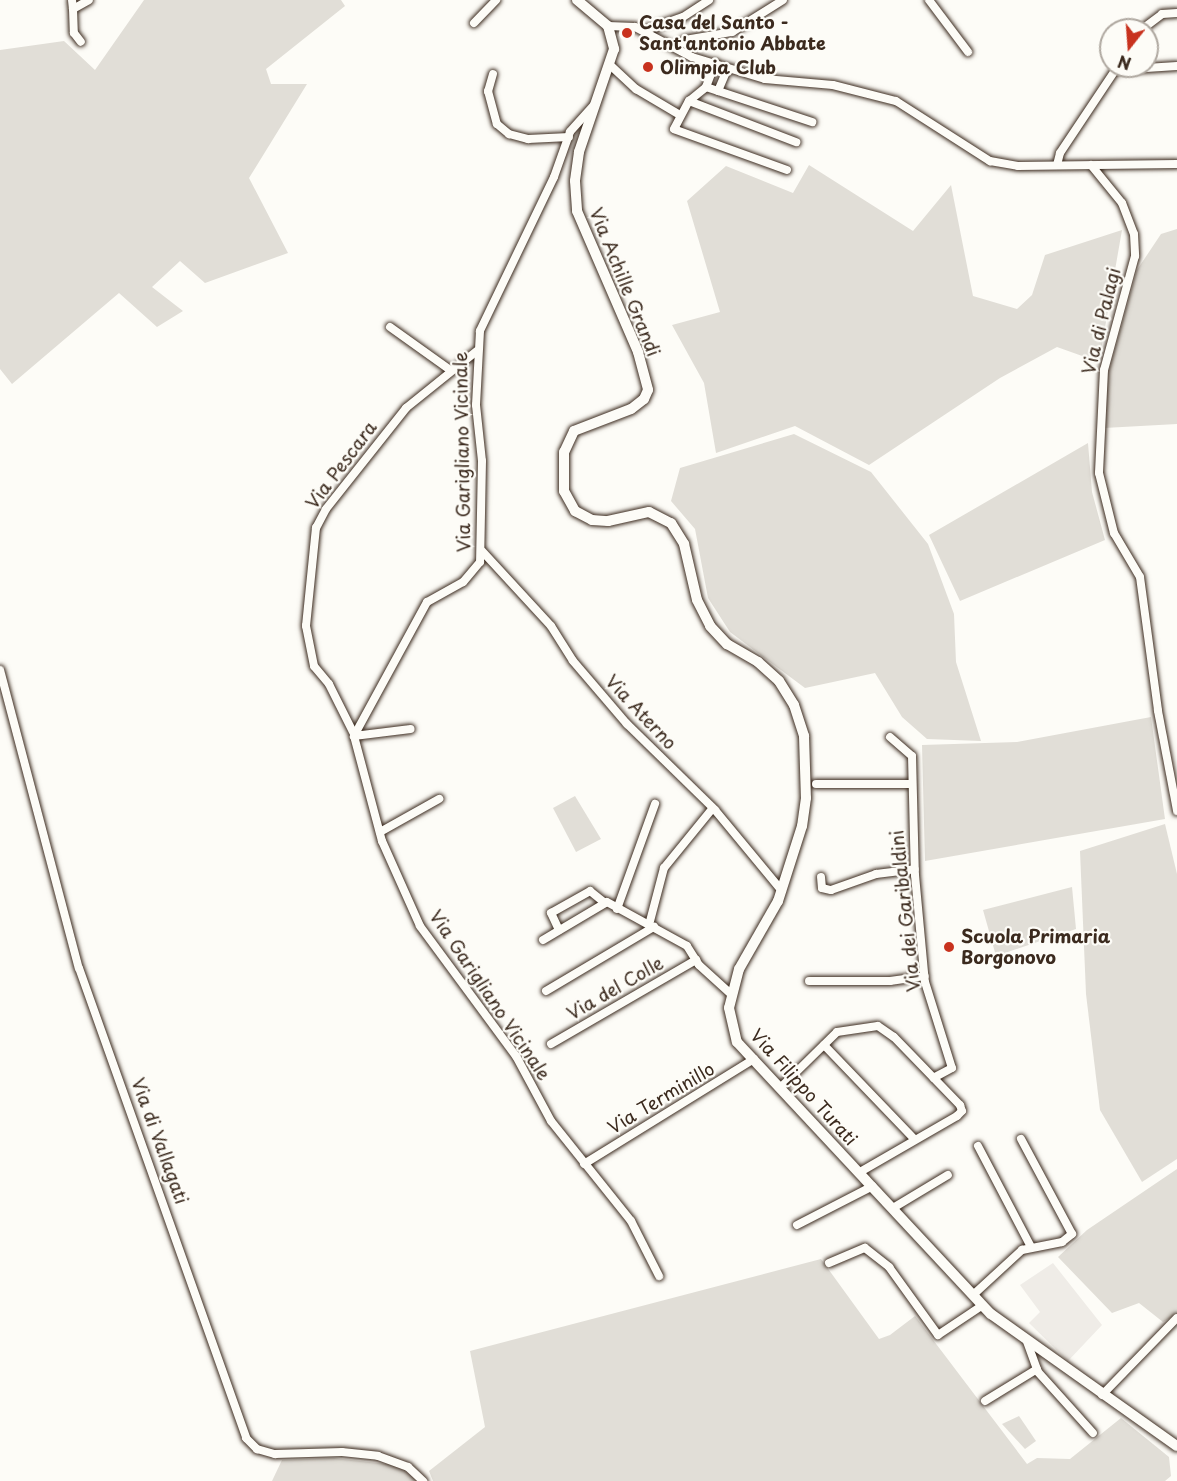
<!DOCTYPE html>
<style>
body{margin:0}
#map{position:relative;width:1177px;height:1481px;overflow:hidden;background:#fdfcf7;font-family:"Playpen Sans",sans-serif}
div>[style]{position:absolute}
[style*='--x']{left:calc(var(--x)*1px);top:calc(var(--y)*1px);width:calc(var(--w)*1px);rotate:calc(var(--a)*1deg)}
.built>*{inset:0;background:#efece7}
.green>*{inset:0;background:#e1ded7}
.roads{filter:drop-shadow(0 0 2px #3b2a1e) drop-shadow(0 0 2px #3b2a1e)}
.minor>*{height:8px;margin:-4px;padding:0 4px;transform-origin:4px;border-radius:4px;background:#fdfcf7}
.major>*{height:10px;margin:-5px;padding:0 5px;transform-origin:5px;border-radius:5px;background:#fdfcf7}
.dots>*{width:16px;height:16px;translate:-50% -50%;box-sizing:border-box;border:3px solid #fdfcf7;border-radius:50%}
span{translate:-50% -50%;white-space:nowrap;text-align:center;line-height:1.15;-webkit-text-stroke:4.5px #fdfcf7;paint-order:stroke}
.poi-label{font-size:18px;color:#3b2a1e;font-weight:700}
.left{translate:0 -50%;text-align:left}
.street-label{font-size:18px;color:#3b2a1e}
.north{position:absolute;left:1099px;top:18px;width:60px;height:60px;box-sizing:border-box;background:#fdfcf7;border:2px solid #afa8a0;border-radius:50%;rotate:197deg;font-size:16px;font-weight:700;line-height:24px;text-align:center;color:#3b2a1e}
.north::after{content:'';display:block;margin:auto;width:21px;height:27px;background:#c8321e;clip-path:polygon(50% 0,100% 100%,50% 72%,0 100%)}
</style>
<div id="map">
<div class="built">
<i style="clip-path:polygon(1053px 1263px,1102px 1325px,1068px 1361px,1029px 1323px,1040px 1312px,1020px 1285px)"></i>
</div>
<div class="green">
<i style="clip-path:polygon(144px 0,341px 0,345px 6px,266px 69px,271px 84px,307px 84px,249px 178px,288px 253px,205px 283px,180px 261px,152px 287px,183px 311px,157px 327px,119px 293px,12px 384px,0 369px,0 50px,64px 41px,95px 70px)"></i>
<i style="clip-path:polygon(809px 165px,913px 231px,951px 185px,973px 296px,1017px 309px,1032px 295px,1045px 255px,1122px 230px,1099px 362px,1057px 347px,1000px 378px,869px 465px,795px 426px,716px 453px,704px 383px,672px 325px,720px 312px,687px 201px,726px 166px,793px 193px)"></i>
<i style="clip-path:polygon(1177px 229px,1177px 424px,1104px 428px,1108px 374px,1137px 270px,1161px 234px)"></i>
<i style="clip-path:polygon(794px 434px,871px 472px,928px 544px,954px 614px,956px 662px,981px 741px,927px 739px,902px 717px,875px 673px,805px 688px,730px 632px,708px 598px,695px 529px,671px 501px,680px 468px)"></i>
<i style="clip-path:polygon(1088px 443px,1092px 492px,1105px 540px,960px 601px,929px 535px)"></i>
<i style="clip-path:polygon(1151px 717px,1165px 819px,925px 861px,922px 745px,1017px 742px)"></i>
<i style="clip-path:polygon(575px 796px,601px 839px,576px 852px,553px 808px)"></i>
<i style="clip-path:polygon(1165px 824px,1177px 874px,1177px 1159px,1142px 1182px,1100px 1110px,1086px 994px,1080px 851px)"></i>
<i style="clip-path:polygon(1072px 887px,1076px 929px,996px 956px,983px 910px)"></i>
<i style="clip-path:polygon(1177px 1169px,1177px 1314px,1163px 1322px,1139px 1303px,1112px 1313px,1058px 1257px,1087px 1230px)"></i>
<i style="clip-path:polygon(821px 1259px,879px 1339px,890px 1335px,915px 1316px,1027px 1464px,1037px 1458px,1070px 1459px,1121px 1418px,1169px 1457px,1171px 1476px,1165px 1481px,433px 1481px,429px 1471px,485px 1427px,470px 1351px)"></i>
<i style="clip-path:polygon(1019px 1416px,1036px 1441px,1025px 1449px,1002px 1424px)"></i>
<i style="clip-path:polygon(334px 1458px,395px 1465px,420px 1481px,272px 1481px,282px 1460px)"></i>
</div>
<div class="roads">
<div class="minor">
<i style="--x:72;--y:0;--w:9;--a:84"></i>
<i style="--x:73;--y:9;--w:18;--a:-29"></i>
<i style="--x:929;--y:0;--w:65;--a:53.1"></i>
<i style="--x:73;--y:9;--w:24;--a:88"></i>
<i style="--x:74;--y:33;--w:11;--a:52"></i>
<i style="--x:474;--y:23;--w:32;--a:-46"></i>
<i style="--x:608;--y:26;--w:27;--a:2"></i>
<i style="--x:635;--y:27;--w:64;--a:27.8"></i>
<i style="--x:692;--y:57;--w:76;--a:16.8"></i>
<i style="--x:765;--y:79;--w:68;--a:5"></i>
<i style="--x:833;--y:85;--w:65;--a:14.3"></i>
<i style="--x:896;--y:101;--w:112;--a:32.6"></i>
<i style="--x:990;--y:161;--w:28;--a:10"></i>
<i style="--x:1018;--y:166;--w:159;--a:-0.7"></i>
<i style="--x:1141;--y:30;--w:26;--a:-37"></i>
<i style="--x:1162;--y:14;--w:15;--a:-4"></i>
<i style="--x:643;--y:31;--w:42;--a:-19.3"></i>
<i style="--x:683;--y:17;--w:31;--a:-33"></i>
<i style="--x:677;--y:48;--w:11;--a:-45"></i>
<i style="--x:685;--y:40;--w:48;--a:-9.7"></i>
<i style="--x:732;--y:32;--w:60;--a:-32.1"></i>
<i style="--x:609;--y:64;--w:37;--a:43"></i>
<i style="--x:636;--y:89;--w:51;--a:30.6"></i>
<i style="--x:1115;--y:70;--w:62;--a:-3.7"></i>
<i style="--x:493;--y:74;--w:18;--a:106"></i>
<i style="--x:488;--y:91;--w:34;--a:75"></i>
<i style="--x:497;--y:124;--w:16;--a:40"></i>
<i style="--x:509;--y:134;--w:20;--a:15"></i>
<i style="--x:528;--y:139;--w:41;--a:-2.8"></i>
<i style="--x:706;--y:87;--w:26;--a:-69"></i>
<i style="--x:718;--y:91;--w:25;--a:-67"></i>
<i style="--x:689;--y:101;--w:22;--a:-39"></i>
<i style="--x:706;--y:87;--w:112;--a:18.3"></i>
<i style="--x:594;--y:105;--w:36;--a:132"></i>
<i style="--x:570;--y:132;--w:48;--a:109.6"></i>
<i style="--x:554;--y:177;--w:171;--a:115.7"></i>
<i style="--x:480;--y:331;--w:74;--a:93.1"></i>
<i style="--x:476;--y:405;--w:56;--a:83.9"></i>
<i style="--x:482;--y:461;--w:101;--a:91.1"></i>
<i style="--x:480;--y:562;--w:26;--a:130"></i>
<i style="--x:463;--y:582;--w:41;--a:150.9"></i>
<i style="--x:427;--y:602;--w:153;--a:118.6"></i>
<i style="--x:354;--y:736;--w:109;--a:75.1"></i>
<i style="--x:382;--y:841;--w:93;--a:65.9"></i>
<i style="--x:420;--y:926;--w:162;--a:53.6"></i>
<i style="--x:516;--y:1056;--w:74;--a:61.7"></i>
<i style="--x:551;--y:1121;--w:128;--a:51.3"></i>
<i style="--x:631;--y:1221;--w:62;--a:63"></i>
<i style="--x:1057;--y:165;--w:12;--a:-76"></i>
<i style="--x:1060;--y:153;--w:105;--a:-56.3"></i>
<i style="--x:1091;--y:165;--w:49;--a:50.8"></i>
<i style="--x:1122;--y:203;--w:33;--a:69"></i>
<i style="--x:1134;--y:234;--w:22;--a:87"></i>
<i style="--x:1135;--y:256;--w:118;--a:105.2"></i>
<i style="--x:1104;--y:370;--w:103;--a:92.8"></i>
<i style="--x:1099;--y:473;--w:62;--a:76"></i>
<i style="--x:1114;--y:533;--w:51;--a:59.4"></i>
<i style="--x:1140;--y:577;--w:135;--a:82.3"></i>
<i style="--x:1158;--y:711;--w:102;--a:79.2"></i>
<i style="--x:787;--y:170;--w:120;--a:-160.1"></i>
<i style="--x:674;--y:129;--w:32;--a:-62"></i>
<i style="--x:689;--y:101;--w:115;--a:21"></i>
<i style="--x:390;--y:327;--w:74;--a:35.6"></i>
<i style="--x:482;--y:551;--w:102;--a:47.4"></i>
<i style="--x:551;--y:626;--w:41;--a:57.8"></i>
<i style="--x:573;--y:661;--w:83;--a:49.4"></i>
<i style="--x:627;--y:724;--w:123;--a:44.3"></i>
<i style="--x:715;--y:810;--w:105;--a:50.4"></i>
<i style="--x:0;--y:670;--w:308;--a:75.2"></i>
<i style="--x:79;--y:968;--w:499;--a:70.4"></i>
<i style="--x:246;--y:1438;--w:16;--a:45"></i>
<i style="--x:257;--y:1449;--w:19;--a:16"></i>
<i style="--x:275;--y:1454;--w:67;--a:-1.7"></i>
<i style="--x:342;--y:1452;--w:36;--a:6"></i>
<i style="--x:378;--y:1456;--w:32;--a:20"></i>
<i style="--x:408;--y:1467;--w:21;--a:43"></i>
<i style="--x:354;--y:734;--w:56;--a:-116.6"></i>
<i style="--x:329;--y:684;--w:23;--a:-130"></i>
<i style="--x:314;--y:666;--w:41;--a:-101.3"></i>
<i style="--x:306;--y:626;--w:99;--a:-84.2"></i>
<i style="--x:316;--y:528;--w:21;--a:-62"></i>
<i style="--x:326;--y:509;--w:129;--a:-51.6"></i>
<i style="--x:406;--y:408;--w:91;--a:-38.8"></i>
<i style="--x:354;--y:736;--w:57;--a:-7"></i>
<i style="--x:890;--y:737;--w:29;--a:41"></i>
<i style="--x:912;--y:756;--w:119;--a:88.6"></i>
<i style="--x:915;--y:875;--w:107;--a:84.7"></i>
<i style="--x:925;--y:982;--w:90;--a:72.6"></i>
<i style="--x:952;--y:1068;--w:21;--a:152"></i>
<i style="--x:816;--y:784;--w:96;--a:0"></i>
<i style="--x:380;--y:832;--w:68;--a:-29.2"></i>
<i style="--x:821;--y:877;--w:11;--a:85"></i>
<i style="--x:822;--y:888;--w:9;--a:13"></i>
<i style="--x:831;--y:890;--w:48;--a:-19.6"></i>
<i style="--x:876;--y:874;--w:39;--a:-7"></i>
<i style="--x:617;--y:909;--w:112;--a:-70.1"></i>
<i style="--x:649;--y:925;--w:59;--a:-75.3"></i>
<i style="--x:664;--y:868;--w:77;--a:-50.8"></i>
<i style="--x:559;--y:930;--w:19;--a:-115"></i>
<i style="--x:551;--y:913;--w:45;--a:-29.4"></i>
<i style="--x:590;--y:891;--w:19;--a:39"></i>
<i style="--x:543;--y:940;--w:74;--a:-30.7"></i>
<i style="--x:607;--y:902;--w:91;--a:28.8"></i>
<i style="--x:687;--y:946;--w:22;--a:58"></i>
<i style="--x:699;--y:965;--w:45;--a:42.3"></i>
<i style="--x:809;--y:981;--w:81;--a:0"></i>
<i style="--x:890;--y:981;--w:35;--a:-8"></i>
<i style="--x:546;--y:991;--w:126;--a:-30.7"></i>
<i style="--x:551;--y:1044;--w:168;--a:-30.1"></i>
<i style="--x:824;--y:1045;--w:130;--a:46.2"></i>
<i style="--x:781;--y:1087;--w:78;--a:-44.5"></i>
<i style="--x:837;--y:1032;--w:41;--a:-8.3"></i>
<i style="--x:878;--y:1026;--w:19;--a:35"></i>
<i style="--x:894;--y:1037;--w:95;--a:45.9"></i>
<i style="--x:960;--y:1105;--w:6;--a:72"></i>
<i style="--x:962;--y:1111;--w:7;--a:135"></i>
<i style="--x:957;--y:1116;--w:112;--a:150"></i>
<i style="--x:978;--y:1146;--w:114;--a:62.3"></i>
<i style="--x:584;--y:1164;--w:200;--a:-31.7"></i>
<i style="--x:893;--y:1208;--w:64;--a:-31"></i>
<i style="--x:797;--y:1225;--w:85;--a:-27.2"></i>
<i style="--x:829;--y:1263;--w:39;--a:-23"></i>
<i style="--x:865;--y:1248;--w:31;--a:38"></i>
<i style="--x:889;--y:1267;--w:84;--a:54.2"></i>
<i style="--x:938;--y:1335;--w:54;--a:-33.7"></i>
<i style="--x:973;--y:1295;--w:67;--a:-42.6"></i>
<i style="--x:1022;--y:1250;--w:41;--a:-11.3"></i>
<i style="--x:1062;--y:1242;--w:13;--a:-39"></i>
<i style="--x:1072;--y:1234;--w:108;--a:-118.2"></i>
<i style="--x:1026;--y:1339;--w:35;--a:70"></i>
<i style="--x:1038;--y:1372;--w:82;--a:48"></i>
<i style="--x:1102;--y:1395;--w:107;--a:-45.8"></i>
<i style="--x:985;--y:1401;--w:61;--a:-31.6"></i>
</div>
<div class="major">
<i style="--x:577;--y:0;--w:40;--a:40"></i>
<i style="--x:608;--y:26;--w:24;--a:75"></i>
<i style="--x:614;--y:49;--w:109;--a:108.8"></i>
<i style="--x:579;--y:152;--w:29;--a:98"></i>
<i style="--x:575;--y:181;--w:30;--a:86"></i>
<i style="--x:577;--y:211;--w:154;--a:66.6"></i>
<i style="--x:638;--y:352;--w:39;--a:75"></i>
<i style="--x:648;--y:390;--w:10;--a:114"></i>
<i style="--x:644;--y:399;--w:16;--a:142"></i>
<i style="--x:631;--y:409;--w:61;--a:158.9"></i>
<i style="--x:574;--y:431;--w:23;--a:115"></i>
<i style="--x:564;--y:452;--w:39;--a:90"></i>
<i style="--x:564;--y:491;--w:23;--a:61"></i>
<i style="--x:575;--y:511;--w:19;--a:28"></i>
<i style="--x:592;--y:520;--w:16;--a:4"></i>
<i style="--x:608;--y:521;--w:42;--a:-12.4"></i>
<i style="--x:649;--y:512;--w:25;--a:27"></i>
<i style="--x:671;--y:523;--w:25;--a:58"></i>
<i style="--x:684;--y:544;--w:57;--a:76.9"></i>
<i style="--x:697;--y:600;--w:29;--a:63"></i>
<i style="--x:710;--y:626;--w:25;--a:47"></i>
<i style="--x:727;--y:644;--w:36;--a:30"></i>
<i style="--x:758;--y:662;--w:28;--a:42"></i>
<i style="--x:779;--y:681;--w:28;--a:58"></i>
<i style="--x:794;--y:705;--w:33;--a:72"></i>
<i style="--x:804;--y:736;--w:62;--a:88.2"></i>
<i style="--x:806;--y:798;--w:28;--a:98"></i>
<i style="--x:802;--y:826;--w:79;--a:107.7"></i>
<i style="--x:778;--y:901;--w:78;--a:119.8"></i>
<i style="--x:739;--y:969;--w:40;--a:104.4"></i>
<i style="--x:729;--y:1008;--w:35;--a:77"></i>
<i style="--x:737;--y:1042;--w:372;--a:47"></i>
<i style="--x:991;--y:1314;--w:228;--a:35.4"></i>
</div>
</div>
<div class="dots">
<i style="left:627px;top:33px;background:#c8321e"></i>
<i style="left:648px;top:67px;background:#c8321e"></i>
<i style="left:949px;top:947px;background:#c8321e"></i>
</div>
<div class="poi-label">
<span class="left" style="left:639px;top:33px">Casa del Santo -<br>Sant'antonio Abbate</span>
<span class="left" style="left:660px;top:67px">Olimpia Club</span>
<span class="left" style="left:961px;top:947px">Scuola Primaria<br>Borgonovo</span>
</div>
<div class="street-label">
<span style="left:625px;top:282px;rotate:68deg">Via Achille Grandi</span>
<span style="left:1101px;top:321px;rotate:-76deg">Via di Palagi</span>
<span style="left:462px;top:452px;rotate:-91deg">Via Garigliano Vicinale</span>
<span style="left:341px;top:465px;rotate:-53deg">Via Pescara</span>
<span style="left:641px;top:712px;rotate:47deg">Via Aterno</span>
<span style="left:905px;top:911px;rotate:-96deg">Via dei Garibaldini</span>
<span style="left:615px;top:988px;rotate:-30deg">Via del Colle</span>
<span style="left:490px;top:995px;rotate:56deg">Via Garigliano Vicinale</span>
<span style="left:804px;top:1087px;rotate:48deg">Via Filippo Turati</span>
<span style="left:661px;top:1098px;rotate:-31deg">Via Terminillo</span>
<span style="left:160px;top:1141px;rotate:70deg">Via di Vallagati</span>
</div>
<div class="north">N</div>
</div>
